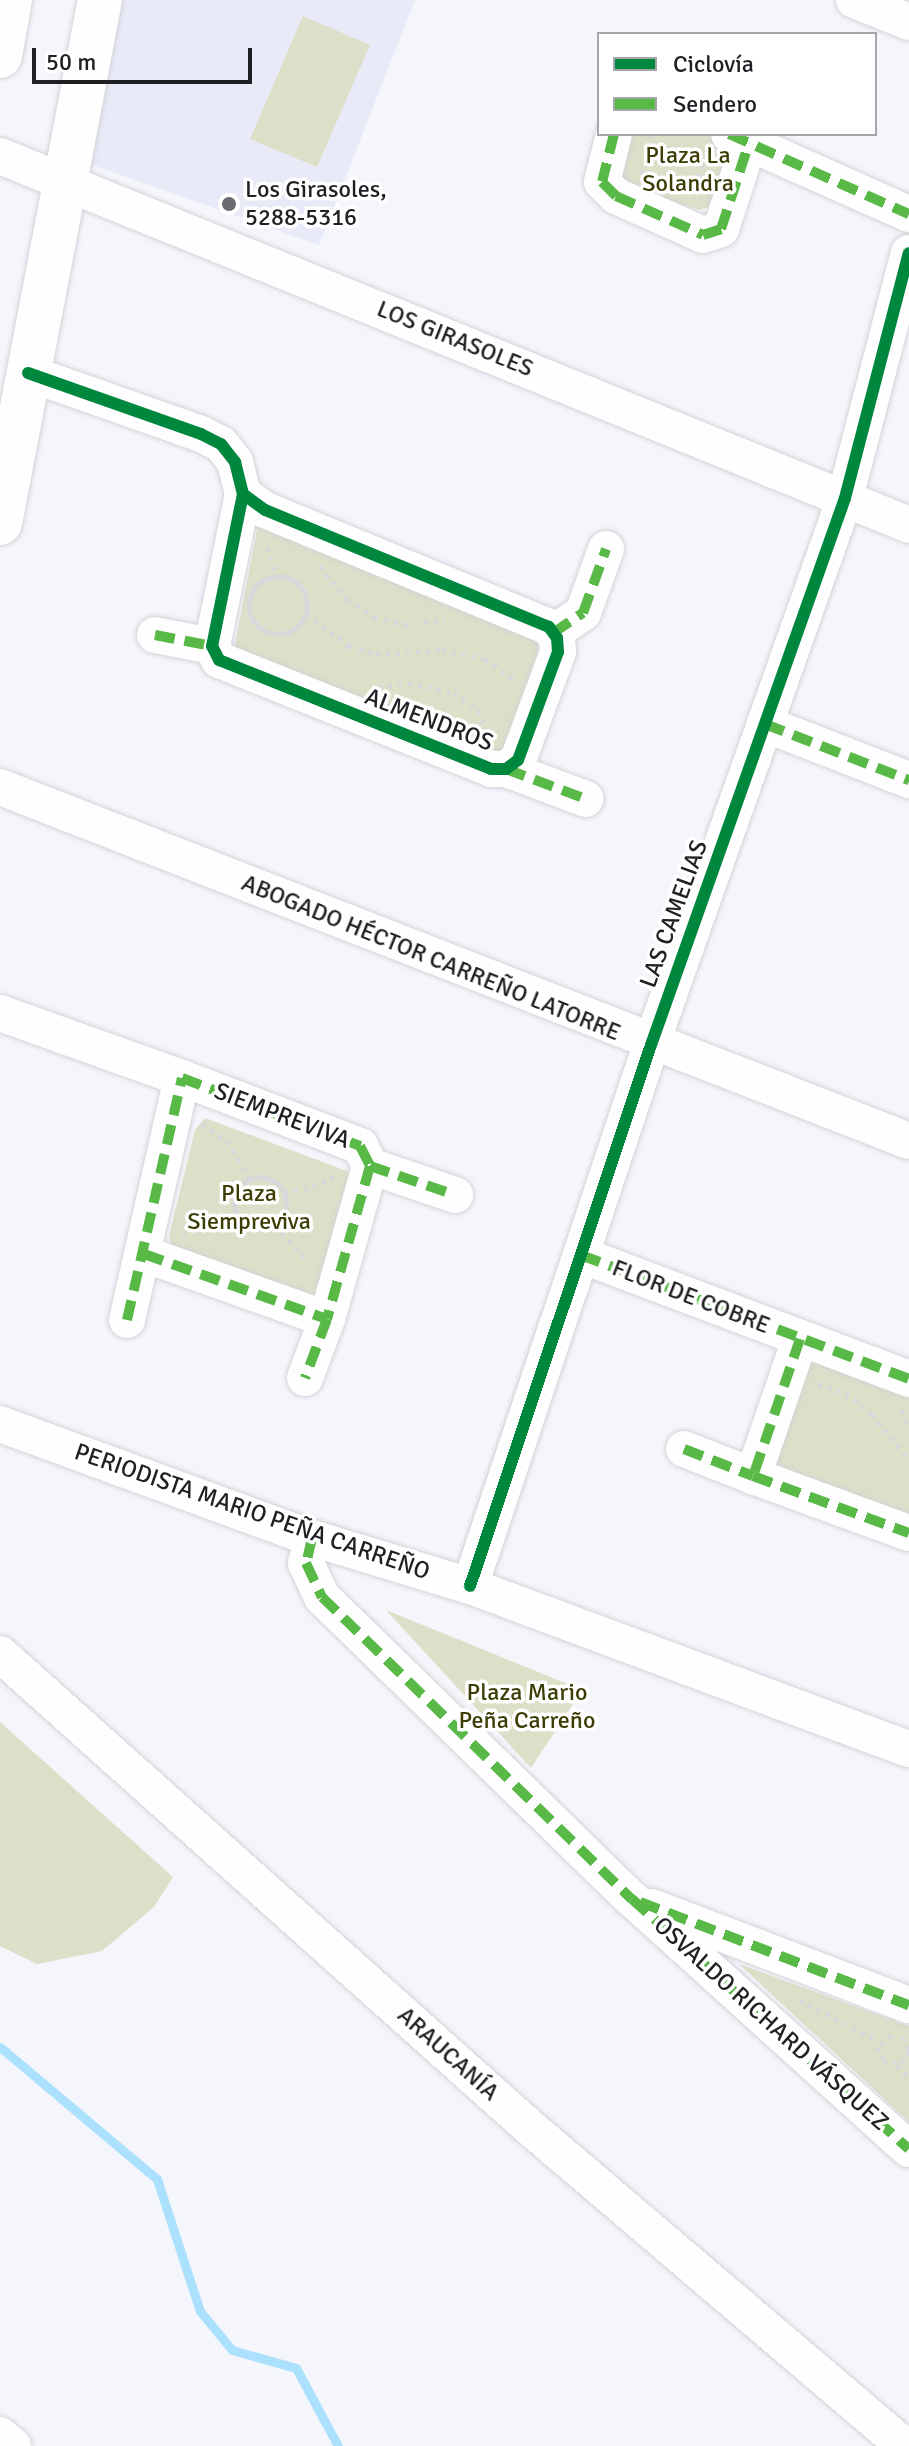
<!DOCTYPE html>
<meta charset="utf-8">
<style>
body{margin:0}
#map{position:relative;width:909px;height:2446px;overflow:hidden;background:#f5f6fc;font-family:Signika,sans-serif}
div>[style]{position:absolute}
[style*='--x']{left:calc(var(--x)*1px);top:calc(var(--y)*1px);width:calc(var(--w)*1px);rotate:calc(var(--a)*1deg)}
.built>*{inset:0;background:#e8eaf7}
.green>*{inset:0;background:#dddfc8}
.stream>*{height:9px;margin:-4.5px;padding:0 4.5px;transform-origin:4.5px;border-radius:4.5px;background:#ace1fd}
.path>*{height:5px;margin-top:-2.5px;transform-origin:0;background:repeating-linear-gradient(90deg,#d7d8da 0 4px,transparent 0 10px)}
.path>.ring{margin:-2.5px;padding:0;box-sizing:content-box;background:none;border:5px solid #d7d8da;border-radius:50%}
.roads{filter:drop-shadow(0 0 2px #d3d3d8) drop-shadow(0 0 2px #d3d3d8)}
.minor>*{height:36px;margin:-18px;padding:0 18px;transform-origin:18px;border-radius:18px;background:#fefeff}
.major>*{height:44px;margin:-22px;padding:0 22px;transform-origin:22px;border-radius:22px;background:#fefeff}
.quiet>*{height:10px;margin-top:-5px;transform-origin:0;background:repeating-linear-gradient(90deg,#58b947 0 20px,transparent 0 30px)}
.cycleway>*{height:12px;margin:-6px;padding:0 6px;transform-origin:6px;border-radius:6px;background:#00873e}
.dots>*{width:22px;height:22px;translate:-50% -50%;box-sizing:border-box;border:4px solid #fff;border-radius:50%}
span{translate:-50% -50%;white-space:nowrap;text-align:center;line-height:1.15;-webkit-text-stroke:7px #fff;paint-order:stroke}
.park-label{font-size:24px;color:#3d3e06}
.poi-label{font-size:24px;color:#1f2024}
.left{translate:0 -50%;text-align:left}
.street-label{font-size:24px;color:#1f2024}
.legend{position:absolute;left:597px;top:32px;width:280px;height:104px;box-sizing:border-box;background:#fff;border:2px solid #a5a6a7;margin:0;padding:10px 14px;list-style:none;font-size:24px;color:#1f2024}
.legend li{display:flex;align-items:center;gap:16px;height:40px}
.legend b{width:40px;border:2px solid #a5a6a7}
.scale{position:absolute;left:32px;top:48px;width:220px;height:36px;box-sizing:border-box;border:4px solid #1f2024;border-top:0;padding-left:10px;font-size:24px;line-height:28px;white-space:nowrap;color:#1f2024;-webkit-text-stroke:6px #fff;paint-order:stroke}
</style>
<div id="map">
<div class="built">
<i style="clip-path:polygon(118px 0,415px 0,319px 245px,87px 163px)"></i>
</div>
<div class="green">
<i style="clip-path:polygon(303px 16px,370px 45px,317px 167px,250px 139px)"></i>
<i style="clip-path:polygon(626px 134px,714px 134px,730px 156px,714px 205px,699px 210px,627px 186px,615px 173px)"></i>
<i style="clip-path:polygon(260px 515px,548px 633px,512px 754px,496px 760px,234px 649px)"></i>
<i style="clip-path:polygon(205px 1118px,355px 1174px,316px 1303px,173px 1255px,169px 1236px,195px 1130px)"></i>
<i style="clip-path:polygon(811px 1360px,909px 1396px,909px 1516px,775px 1465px)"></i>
<i style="clip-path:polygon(386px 1610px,582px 1690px,531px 1768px)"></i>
<i style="clip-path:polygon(0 1722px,173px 1877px,154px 1907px,102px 1951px,37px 1964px,0 1946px)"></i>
<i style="clip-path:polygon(739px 1964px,909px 2026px,909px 2122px)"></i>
</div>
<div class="stream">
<i style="--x:0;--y:2047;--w:205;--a:40.1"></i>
<i style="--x:157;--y:2179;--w:139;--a:72"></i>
<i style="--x:200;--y:2311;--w:50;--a:50.6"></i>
<i style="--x:232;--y:2350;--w:66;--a:15.7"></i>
<i style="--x:296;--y:2368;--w:89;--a:61.7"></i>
</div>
<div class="path">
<i style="--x:655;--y:149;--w:22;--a:-3"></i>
<i style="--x:677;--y:148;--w:29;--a:34"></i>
<i style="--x:640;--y:173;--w:23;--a:-47"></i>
<i style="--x:656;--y:156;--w:23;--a:-103"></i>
<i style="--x:677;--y:185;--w:21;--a:-8"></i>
<i style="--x:699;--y:189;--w:12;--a:-99"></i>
<i style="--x:697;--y:177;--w:25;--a:-67"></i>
<i style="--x:267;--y:547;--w:29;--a:72"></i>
<i style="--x:320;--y:566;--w:43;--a:51.5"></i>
<i style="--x:347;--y:600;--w:32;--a:32"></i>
<i style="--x:374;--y:617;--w:31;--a:15"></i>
<i style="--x:404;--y:625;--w:42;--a:-8.1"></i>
<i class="ring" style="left:249px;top:576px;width:53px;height:53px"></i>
<i style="--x:306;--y:614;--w:54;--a:36.7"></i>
<i style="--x:349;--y:646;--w:28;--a:17"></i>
<i style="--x:376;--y:654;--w:66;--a:-3.5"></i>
<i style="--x:442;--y:650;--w:44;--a:11.8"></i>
<i style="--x:485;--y:659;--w:35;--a:35"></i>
<i style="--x:378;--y:688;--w:30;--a:-9"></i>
<i style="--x:408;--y:683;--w:47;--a:12.3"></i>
<i style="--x:454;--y:693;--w:29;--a:36"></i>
<i style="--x:477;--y:710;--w:26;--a:61"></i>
<i style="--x:202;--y:1124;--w:30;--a:34"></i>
<i style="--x:227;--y:1141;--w:44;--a:58.8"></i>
<i class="ring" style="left:234px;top:1177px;width:47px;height:47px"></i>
<i style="--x:284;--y:1192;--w:29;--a:-10"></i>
<i style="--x:313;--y:1187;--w:26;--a:-28"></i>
<i style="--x:275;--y:1225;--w:50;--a:47.4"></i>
<i style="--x:182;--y:1235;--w:58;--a:-22.2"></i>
<i style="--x:818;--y:1384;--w:29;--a:18"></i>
<i style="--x:846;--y:1393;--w:33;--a:39"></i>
<i style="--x:872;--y:1414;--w:59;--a:51.2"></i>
<i style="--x:901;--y:1410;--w:21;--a:67"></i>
<i style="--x:799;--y:2000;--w:91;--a:27.4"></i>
<i style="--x:892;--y:2035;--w:18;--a:139"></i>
<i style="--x:878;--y:2047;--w:16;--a:72"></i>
<i style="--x:883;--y:2062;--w:19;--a:3"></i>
<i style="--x:902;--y:2063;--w:14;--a:-60"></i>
<i style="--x:902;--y:2037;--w:15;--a:62"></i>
<i style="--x:897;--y:2065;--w:19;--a:51"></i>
</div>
<div class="roads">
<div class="minor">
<i style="--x:854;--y:0;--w:59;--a:21.8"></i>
<i style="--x:614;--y:134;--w:49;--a:104"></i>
<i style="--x:602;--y:182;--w:20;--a:45"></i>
<i style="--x:616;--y:196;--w:95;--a:24.1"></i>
<i style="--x:703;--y:235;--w:19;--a:-18"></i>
<i style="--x:721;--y:229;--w:90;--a:-72"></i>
<i style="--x:729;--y:134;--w:197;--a:24"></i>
<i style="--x:0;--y:156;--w:981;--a:22.09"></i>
<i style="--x:28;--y:373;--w:183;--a:19.4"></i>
<i style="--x:201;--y:434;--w:22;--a:27"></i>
<i style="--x:221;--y:444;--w:23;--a:52"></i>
<i style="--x:235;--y:462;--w:33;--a:76"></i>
<i style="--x:243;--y:494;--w:155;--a:101.5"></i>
<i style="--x:212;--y:646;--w:16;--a:63"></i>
<i style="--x:219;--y:660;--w:293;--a:21.8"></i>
<i style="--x:491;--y:769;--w:15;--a:0"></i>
<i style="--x:506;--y:769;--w:15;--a:-37"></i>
<i style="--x:518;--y:760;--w:115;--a:-69.7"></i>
<i style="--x:558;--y:652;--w:14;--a:-94"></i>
<i style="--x:557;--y:638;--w:14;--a:-126"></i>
<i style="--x:549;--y:627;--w:307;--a:-157.6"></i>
<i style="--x:265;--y:510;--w:27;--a:-144"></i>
<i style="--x:553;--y:633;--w:36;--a:-34"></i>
<i style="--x:583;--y:613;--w:68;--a:-70.2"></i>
<i style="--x:155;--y:635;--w:58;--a:10.9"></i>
<i style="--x:765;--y:724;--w:155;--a:21.3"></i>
<i style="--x:506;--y:769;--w:85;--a:20.6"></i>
<i style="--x:0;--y:787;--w:975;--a:21.28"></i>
<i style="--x:0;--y:1013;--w:193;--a:19.7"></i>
<i style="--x:370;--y:1166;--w:90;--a:18.8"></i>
<i style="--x:144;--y:1254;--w:194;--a:19.6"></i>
<i style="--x:581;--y:1255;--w:351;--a:20.7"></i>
<i style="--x:127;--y:1320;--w:248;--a:-77.2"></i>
<i style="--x:182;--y:1078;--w:191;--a:20.9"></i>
<i style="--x:360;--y:1146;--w:22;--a:63"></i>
<i style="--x:370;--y:1166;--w:159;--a:105.7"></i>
<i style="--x:327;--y:1319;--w:63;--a:110.4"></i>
<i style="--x:800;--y:1339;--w:145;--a:108.9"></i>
<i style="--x:753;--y:1476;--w:166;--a:20.1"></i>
<i style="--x:0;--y:1424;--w:332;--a:20.1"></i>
<i style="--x:312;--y:1538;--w:165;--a:16.9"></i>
<i style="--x:470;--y:1586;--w:468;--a:20.4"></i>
<i style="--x:684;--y:1449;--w:74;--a:21.4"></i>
<i style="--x:312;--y:1538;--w:26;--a:103"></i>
<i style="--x:306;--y:1563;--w:38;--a:65"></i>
<i style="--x:322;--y:1597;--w:433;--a:44.3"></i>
<i style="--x:632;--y:1899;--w:373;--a:42.1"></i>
<i style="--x:470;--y:1586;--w:570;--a:-71.5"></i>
<i style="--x:651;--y:1045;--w:580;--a:-70.47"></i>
<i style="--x:845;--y:498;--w:253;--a:-75.4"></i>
<i style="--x:0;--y:1654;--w:707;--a:41.79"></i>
<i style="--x:527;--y:2125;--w:495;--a:40.4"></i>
<i style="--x:652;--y:1907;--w:275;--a:20.9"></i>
<i style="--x:0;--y:2435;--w:17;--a:40"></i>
</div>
<div class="major">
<i style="--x:0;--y:56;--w:57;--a:-79.9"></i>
<i style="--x:0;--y:523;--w:532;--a:-79.18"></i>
</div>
</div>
<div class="quiet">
<i style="--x:614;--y:134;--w:49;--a:104"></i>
<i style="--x:602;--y:182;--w:20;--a:45"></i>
<i style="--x:616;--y:196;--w:95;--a:24.1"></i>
<i style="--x:703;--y:235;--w:19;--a:-18"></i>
<i style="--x:721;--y:229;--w:90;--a:-72"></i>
<i style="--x:729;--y:134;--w:197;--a:24"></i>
<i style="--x:553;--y:633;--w:36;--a:-34"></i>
<i style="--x:583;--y:613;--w:68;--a:-70.2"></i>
<i style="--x:155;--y:635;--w:58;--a:10.9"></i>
<i style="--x:765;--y:724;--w:155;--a:21.3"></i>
<i style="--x:506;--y:769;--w:85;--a:20.6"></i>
<i style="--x:370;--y:1166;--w:90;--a:18.8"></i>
<i style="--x:144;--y:1254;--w:194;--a:19.6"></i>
<i style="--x:581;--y:1255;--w:351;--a:20.7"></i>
<i style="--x:127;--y:1320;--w:248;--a:-77.2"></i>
<i style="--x:182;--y:1078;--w:191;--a:20.9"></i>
<i style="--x:360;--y:1146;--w:22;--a:63"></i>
<i style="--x:370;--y:1166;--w:159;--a:105.7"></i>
<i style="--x:327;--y:1319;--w:63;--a:110.4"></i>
<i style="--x:800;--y:1339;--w:145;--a:108.9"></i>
<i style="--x:753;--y:1476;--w:166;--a:20.1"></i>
<i style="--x:684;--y:1449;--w:74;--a:21.4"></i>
<i style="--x:312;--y:1538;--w:26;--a:103"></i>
<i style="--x:306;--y:1563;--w:38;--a:65"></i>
<i style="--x:322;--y:1597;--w:433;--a:44.3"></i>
<i style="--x:632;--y:1899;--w:373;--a:42.1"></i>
<i style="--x:640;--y:1902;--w:288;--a:21"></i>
</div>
<div class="cycleway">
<i style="--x:28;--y:373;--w:183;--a:19.4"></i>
<i style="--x:201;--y:434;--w:22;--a:27"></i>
<i style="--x:221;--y:444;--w:23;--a:52"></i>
<i style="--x:235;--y:462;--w:33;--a:76"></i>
<i style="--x:243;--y:494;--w:155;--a:101.5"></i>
<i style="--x:212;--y:646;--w:16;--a:63"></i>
<i style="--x:219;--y:660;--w:293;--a:21.8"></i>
<i style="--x:491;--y:769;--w:15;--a:0"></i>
<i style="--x:506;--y:769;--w:15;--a:-37"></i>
<i style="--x:518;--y:760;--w:115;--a:-69.7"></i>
<i style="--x:558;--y:652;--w:14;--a:-94"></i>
<i style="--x:557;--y:638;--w:14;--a:-126"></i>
<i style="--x:549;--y:627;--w:307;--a:-157.6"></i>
<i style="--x:265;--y:510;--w:27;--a:-144"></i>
<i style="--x:470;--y:1586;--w:570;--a:-71.5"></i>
<i style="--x:651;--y:1045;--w:580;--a:-70.47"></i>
<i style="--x:845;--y:498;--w:253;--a:-75.4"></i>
</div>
<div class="dots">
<i style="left:229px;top:204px;background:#6a6b70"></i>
</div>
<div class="park-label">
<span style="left:688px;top:170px">Plaza La<br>Solandra</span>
<span style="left:249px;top:1208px">Plaza<br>Siempreviva</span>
<span style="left:527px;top:1707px">Plaza Mario<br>Peña Carreño</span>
</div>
<div class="poi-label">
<span class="left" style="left:245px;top:204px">Los Girasoles,<br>5288-5316</span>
</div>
<div class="street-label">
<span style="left:455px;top:339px;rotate:22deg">LOS GIRASOLES</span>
<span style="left:429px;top:720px;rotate:21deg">ALMENDROS</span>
<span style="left:674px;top:914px;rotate:-70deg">LAS CAMELIAS</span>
<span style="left:431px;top:958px;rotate:22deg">ABOGADO HÉCTOR CARREÑO LATORRE</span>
<span style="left:282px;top:1116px;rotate:21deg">SIEMPREVIVA</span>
<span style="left:691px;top:1297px;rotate:21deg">FLOR DE COBRE</span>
<span style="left:252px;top:1512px;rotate:19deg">PERIODISTA MARIO PEÑA CARREÑO</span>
<span style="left:771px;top:2024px;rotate:42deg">OSVALDO RICHARD VÁSQUEZ</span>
<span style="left:448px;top:2054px;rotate:42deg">ARAUCANÍA</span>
</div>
<ul class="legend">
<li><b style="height:10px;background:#00873e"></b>Ciclovía</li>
<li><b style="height:10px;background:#58b947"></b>Sendero</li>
</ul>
<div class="scale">50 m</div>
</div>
